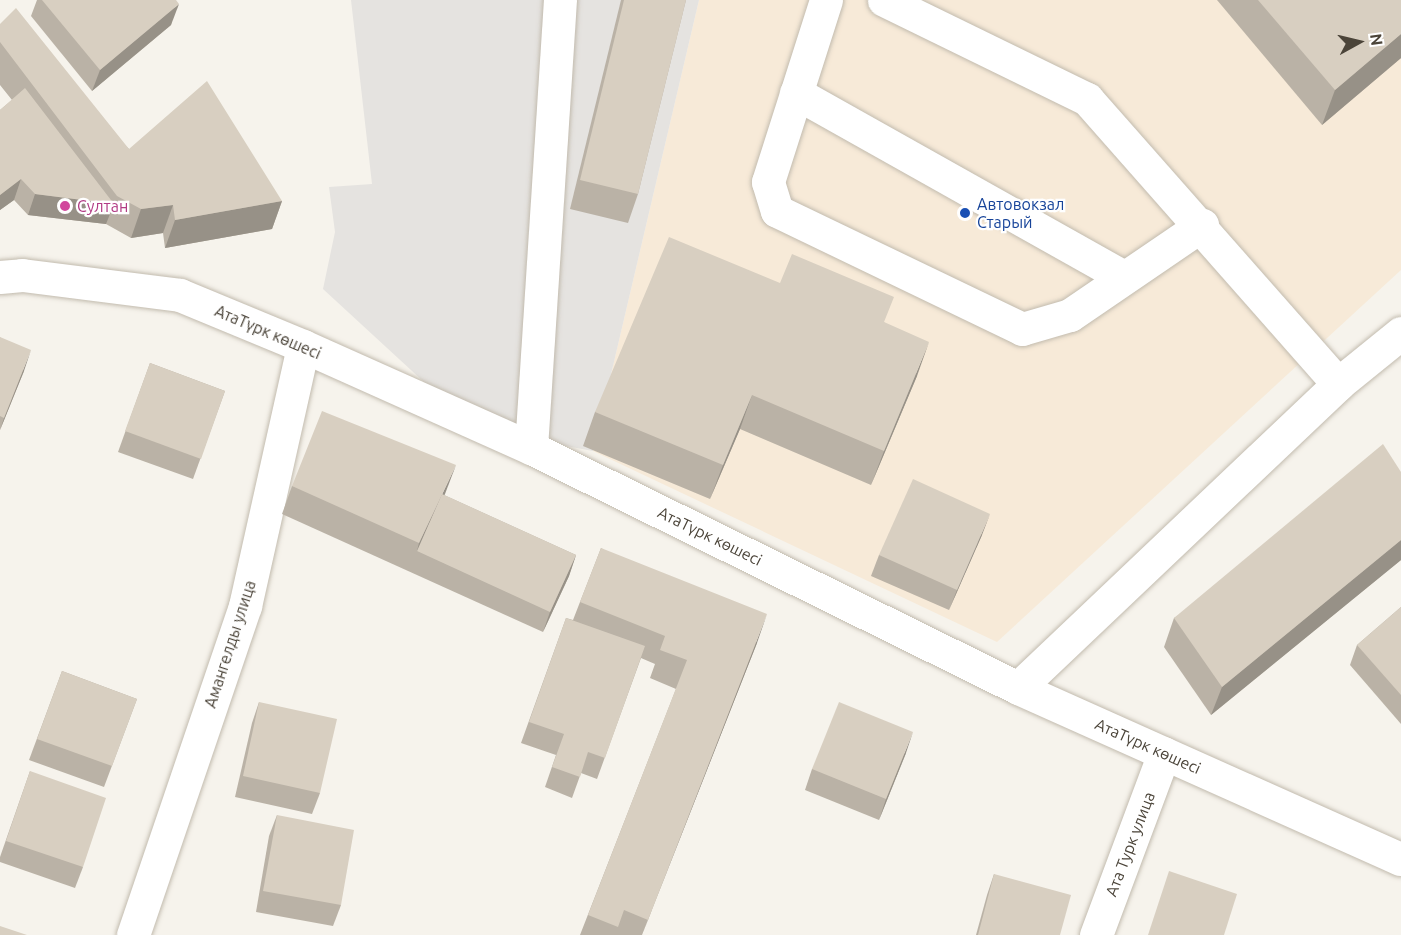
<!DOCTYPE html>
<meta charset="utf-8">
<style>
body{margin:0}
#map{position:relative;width:1401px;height:935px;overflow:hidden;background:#f6f3ec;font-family:Ubuntu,sans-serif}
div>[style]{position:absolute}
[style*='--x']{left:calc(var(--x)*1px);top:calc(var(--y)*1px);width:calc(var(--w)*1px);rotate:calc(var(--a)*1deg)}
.commercial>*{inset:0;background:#f7ead8}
.parking>*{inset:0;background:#e5e3e0}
.roads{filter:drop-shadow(0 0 2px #c2bbae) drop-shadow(0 0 2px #c2bbae)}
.minor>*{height:33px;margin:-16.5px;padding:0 16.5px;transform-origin:16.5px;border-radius:16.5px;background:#fff}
.wall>*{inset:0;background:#bab2a6}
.shaded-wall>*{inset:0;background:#979187}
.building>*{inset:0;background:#d8cfc1}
.dots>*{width:16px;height:16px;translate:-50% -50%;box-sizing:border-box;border:3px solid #fff;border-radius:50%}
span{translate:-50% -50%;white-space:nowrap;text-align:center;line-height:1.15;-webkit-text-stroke:4.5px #fff;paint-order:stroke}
.transit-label{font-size:16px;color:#164399}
.left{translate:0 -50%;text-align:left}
.hotel-label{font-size:16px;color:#b23c85}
.street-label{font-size:16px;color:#4b4439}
.north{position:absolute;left:1329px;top:12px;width:60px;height:60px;-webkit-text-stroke:4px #fff;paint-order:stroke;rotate:82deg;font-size:16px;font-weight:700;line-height:24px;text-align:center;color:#4b4439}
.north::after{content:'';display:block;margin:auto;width:21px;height:27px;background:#4b4439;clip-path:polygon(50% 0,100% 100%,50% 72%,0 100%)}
</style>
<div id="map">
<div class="commercial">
<i style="clip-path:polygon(699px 0,1401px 0,1401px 270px,997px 642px,593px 451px)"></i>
</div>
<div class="parking">
<i style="clip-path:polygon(351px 0,699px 0,593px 451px,475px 429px,323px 289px,335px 232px,329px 187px,372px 184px)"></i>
</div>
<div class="roads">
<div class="minor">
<i style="--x:826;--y:0;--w:191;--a:107.7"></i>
<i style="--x:768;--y:182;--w:30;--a:73"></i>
<i style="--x:777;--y:211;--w:272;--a:25.7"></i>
<i style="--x:1022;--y:329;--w:50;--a:-16.3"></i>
<i style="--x:1070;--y:315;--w:160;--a:-34.3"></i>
<i style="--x:884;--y:0;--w:226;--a:26"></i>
<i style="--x:1087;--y:99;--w:380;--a:48.6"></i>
<i style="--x:796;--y:93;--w:376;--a:29.3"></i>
<i style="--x:0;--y:277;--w:22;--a:-5"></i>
<i style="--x:22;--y:275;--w:159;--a:7.2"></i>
<i style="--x:180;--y:295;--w:133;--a:22.5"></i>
<i style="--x:303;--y:346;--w:250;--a:24.1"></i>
<i style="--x:531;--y:448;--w:543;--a:26.23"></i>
<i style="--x:1018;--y:688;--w:419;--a:24.1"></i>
<i style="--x:531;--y:448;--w:449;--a:-86.3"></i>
<i style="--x:1018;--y:688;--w:441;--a:-43.5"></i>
<i style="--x:1338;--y:384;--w:81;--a:-39"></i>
<i style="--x:133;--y:935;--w:348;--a:-71.2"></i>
<i style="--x:245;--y:606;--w:266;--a:-77.4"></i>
<i style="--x:1096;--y:935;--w:194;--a:-69.5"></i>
</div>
</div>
<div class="wall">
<i style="clip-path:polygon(37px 0,176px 0,171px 25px,92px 91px,31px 16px)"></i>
<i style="clip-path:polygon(621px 0,686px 0,638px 194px,628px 223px,570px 209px)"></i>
<i style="clip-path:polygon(1217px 0,1401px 0,1401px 58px,1322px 125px)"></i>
<i style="clip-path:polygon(0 24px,129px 149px,282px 201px,272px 229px,165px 248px,163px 233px,131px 238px,106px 224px,28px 215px,14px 200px,0 210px,0 110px,12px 100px,0 85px)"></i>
<i style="clip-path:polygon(780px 283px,885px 323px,917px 376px,871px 485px,740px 429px,710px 499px,583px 446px,595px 412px)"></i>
<i style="clip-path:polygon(0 337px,24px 371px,0 430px)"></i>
<i style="clip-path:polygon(150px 363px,225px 391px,193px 479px,118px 452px)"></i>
<i style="clip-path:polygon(1401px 472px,1401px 560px,1211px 715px,1164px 647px,1174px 618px)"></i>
<i style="clip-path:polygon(292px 486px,444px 495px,576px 555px,569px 576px,543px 632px,282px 514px)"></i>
<i style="clip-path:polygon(982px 535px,949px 610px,871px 576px,879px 555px)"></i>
<i style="clip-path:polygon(601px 548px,757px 643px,642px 935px,580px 935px,676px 689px,650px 678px,655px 664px,641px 658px,597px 779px,581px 773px,572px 798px,545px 787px,556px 755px,521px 743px,566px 618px,573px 620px)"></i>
<i style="clip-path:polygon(1401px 607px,1401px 724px,1350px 665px,1357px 645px)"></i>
<i style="clip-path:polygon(62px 671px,137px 699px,104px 787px,29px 760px)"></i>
<i style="clip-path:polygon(259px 702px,320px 793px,312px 814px,235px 797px,252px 723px)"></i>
<i style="clip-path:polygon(906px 753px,879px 820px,805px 790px,812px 769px)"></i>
<i style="clip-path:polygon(30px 771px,83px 867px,75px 888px,0 862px,0 857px)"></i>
<i style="clip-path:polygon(277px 815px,341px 905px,333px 926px,256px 912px,269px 836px)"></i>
<i style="clip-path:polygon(994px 874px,1060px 935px,976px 935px,987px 895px)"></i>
</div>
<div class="shaded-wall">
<i style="clip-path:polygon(179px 4px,171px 25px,92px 91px,100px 70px)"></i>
<i style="clip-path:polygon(1401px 34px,1401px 58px,1322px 125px,1335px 90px)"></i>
<i style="clip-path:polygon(21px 179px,14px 200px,0 210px,0 195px)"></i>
<i style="clip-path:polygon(35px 194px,114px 204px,106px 224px,28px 215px)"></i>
<i style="clip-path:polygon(282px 201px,272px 229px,165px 248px,175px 220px)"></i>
<i style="clip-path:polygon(173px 205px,163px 233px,131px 238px,141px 209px)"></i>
<i style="clip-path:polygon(929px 342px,917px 376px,871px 485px,884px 451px)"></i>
<i style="clip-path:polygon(31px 350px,24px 371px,0 430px,4px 418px)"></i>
<i style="clip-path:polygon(752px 395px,740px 429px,710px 499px,723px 465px)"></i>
<i style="clip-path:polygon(456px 465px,445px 494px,418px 551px,417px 551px,419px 543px)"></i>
<i style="clip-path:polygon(990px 514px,982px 535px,949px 610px,957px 590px)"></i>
<i style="clip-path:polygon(1401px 540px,1401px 560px,1211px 715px,1222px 687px)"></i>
<i style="clip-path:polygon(576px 555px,569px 576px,543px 632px,550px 612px)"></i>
<i style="clip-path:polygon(767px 614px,757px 643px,642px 935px,648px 920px)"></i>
<i style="clip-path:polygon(913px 732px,906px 753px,879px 820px,886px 799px)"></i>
</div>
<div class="building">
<i style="clip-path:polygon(42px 0,176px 0,179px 4px,100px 70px)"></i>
<i style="clip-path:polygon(624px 0,686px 0,638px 194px,580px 180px)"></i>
<i style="clip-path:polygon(1258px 0,1401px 0,1401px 34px,1335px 90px)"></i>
<i style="clip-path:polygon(16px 8px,129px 149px,207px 81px,282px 201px,175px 220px,173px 205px,141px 209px,117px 196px,0 42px,0 24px)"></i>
<i style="clip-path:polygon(25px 88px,114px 204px,35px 194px,21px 179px,0 195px,0 110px)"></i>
<i style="clip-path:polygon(669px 237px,780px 283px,792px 254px,894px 297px,884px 322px,929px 342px,884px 451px,752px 395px,723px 465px,595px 412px)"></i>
<i style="clip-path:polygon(0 337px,31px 350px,4px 418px,0 416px)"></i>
<i style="clip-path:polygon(150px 363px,225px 391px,201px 459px,125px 431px)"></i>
<i style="clip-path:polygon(322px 411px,456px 465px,419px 543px,292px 486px)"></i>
<i style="clip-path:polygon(1383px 444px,1401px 472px,1401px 540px,1222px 687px,1174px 618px)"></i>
<i style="clip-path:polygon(913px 479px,990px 514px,957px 590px,879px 555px)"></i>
<i style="clip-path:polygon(442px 494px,576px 555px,550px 612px,417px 551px)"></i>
<i style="clip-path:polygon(601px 548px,767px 614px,648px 920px,624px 910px,618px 927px,588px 915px,687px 660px,660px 650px,665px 636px,580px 602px)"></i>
<i style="clip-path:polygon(1401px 607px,1401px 695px,1357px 645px)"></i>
<i style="clip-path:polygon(566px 618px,645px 646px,605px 758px,588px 752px,580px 777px,552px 767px,564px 734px,529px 722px)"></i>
<i style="clip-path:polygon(62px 671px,137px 699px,112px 766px,37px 739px)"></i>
<i style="clip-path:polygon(259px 702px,337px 719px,320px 793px,243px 776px)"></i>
<i style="clip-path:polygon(839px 702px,913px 732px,886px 799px,812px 769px)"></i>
<i style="clip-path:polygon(30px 771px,106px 798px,83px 867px,6px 841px)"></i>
<i style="clip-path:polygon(277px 815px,354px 830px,341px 905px,263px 891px)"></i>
<i style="clip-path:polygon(1169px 871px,1237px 894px,1224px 935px,1148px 935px)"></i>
<i style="clip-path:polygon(994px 874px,1071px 895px,1060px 935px,978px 935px)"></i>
<i style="clip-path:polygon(0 926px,27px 935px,0 935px)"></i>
</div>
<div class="dots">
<i style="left:65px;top:206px;background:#d1479c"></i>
<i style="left:965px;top:213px;background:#1a4fb4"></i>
</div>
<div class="transit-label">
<span class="left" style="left:977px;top:213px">Автовокзал<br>Старый</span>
</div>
<div class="hotel-label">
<span class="left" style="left:77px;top:206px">Султан</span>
</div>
<div class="street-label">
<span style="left:268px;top:332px;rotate:23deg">АтаТүрк көшесі</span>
<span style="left:710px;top:536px;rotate:26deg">АтаТүрк көшесі</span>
<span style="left:230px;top:644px;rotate:-72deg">Амангелды улица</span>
<span style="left:1148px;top:746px;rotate:24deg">АтаТүрк көшесі</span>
<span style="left:1130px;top:844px;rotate:-69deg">Ата Турк улица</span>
</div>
<div class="north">N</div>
</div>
